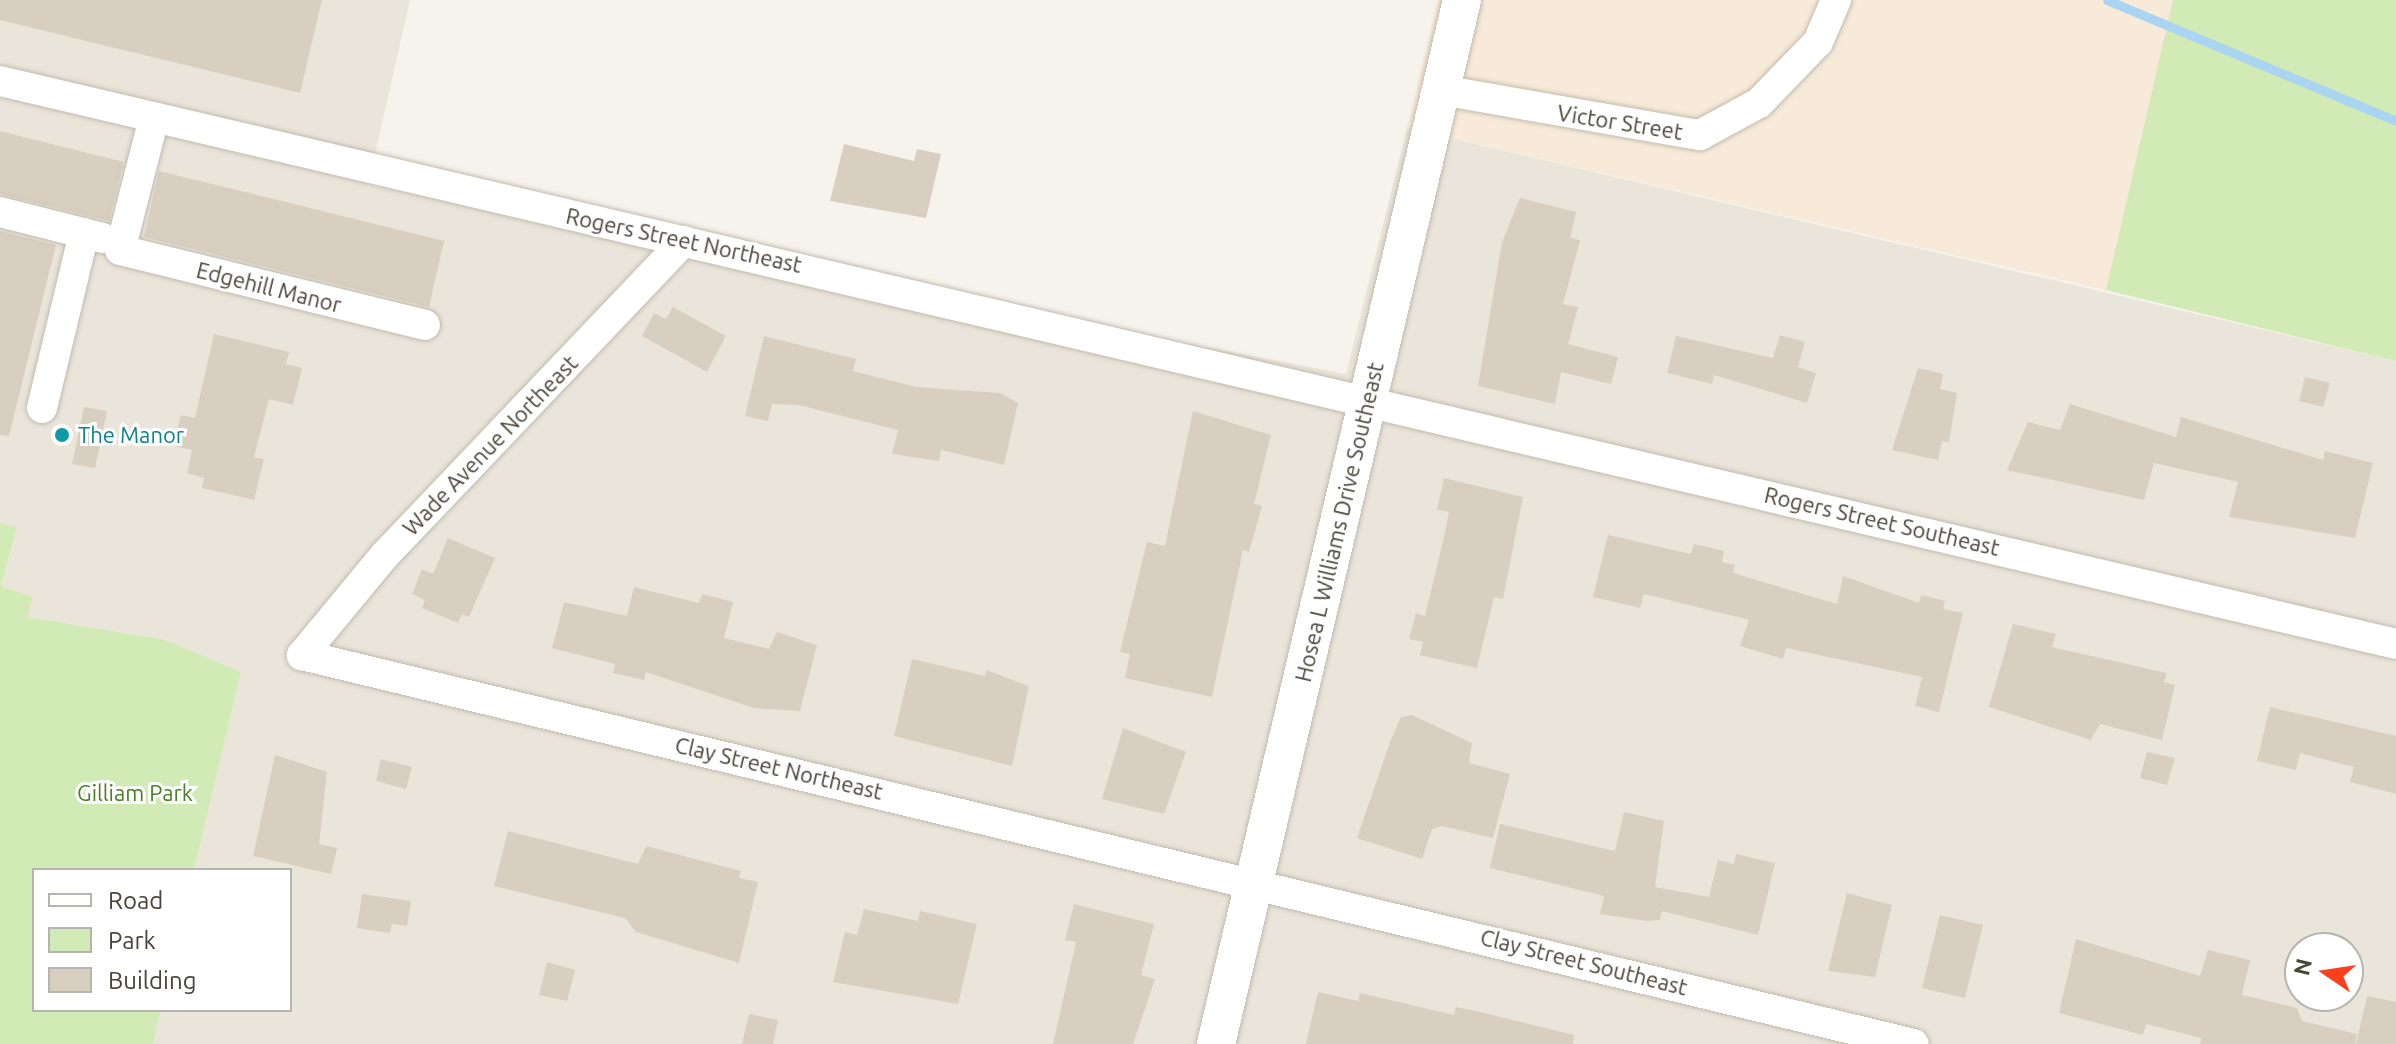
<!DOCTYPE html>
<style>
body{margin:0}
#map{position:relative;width:2396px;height:1044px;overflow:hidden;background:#f6f3ec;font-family:Ubuntu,sans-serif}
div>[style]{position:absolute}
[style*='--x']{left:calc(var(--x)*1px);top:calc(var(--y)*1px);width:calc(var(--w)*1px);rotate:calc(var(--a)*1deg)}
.residential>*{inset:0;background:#eae5da}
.commercial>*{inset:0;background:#f7ead8}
.green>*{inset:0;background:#d2eab5}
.stream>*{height:9px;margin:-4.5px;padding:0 4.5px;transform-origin:4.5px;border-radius:4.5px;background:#a9d4f2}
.building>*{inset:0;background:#d8cfc1}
.roads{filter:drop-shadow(0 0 2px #c2bbae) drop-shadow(0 0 2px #c2bbae)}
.minor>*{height:30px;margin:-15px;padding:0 15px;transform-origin:15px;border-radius:15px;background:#fff}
.tertiary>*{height:38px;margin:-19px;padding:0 19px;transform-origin:19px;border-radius:19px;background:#fff}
.dots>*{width:22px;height:22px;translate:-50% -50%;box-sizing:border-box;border:4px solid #fff;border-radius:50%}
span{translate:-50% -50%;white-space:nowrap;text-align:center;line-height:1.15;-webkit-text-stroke:6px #fff;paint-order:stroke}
.street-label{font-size:22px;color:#4b4439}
.culture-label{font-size:22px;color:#0d838f}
.left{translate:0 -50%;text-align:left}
.park-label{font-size:22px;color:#4a7f2a}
.legend{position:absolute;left:32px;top:868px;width:260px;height:144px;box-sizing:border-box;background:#fff;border:2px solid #b7b4b0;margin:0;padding:10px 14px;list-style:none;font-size:24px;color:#4b4439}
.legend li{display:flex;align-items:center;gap:16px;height:40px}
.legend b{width:40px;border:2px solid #b7b4b0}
.north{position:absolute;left:2284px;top:932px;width:80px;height:80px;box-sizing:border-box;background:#fff;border:2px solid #b7b4b0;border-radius:50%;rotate:283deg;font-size:22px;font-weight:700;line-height:32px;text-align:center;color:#4b4439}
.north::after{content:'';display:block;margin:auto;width:28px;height:36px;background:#fc3f1d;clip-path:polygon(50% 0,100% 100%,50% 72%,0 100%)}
</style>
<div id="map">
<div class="residential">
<i style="clip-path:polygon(evenodd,0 0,410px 0,368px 185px,1346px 374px,1407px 128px,2396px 361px,2396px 1044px,153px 1044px,161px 1010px,290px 1010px,290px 870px,194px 870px,241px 672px,166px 640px,28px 617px,1px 587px,17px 529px,0 523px,0 0,2300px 948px,2348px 948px,2348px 996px,2300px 996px,2300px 948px)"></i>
</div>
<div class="commercial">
<i style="clip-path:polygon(1438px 0,2173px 0,2106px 290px,1407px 128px)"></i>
</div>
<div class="green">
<i style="clip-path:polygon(2173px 0,2396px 0,2396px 361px,2106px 290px)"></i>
<i style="clip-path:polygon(0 523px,17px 528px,1px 586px,32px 597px,28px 617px,166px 640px,241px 672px,194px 870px,34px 870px,34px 1010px,161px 1010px,153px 1044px,0 1044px)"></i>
</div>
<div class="stream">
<i style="--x:2107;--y:0;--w:313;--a:22.7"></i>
</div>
<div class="building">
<i style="clip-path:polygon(0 0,322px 0,300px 93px,0 20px)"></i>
<i style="clip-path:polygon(0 131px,124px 162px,109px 221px,0 194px)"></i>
<i style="clip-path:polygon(844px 144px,914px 161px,917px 149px,941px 154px,926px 218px,830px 201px)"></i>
<i style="clip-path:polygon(159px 171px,444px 241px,429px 307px,144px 237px)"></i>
<i style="clip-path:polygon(1520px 198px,1576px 212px,1570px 238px,1580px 240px,1563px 304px,1578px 307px,1568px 344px,1618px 357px,1611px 384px,1561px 372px,1555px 404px,1478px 386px,1502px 242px)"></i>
<i style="clip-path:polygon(0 231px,56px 245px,9px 436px,0 435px)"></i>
<i style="clip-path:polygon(673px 307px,726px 336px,707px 372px,642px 336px,654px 313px,666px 319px)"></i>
<i style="clip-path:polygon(214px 334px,289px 352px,286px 364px,302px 368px,293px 405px,269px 399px,254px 457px,264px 459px,254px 500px,202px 488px,204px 478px,187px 473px,192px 450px,174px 446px,181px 415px,195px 418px)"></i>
<i style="clip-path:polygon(1780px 335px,1805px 342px,1798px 367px,1816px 373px,1807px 403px,1714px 375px,1712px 384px,1667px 373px,1676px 336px,1773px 358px)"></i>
<i style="clip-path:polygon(764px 336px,856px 359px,853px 371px,916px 387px,1000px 393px,1018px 403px,1004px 465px,941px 450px,939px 461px,892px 454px,898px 430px,799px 405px,772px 404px,768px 421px,745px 416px)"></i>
<i style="clip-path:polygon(1918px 368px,1943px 374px,1940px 389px,1957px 393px,1949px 442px,1942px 441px,1938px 460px,1892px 450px)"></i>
<i style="clip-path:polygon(2305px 377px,2330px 383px,2323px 407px,2299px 401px)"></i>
<i style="clip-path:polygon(2070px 404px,2176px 437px,2181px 417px,2323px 460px,2325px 451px,2373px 463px,2355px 538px,2229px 517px,2238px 482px,2154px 463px,2144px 500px,2007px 470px,2028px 422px,2060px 430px)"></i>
<i style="clip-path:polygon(84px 407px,107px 411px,95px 468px,72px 464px)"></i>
<i style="clip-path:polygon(1193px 411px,1271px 435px,1254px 504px,1262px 506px,1249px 552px,1243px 550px,1212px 697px,1125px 678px,1130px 654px,1120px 652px,1147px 542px,1165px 546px)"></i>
<i style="clip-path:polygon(1444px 478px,1523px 497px,1503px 599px,1494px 597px,1477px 668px,1420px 655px,1423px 642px,1409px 639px,1416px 613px,1425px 616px,1446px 528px,1449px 512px,1437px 510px)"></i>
<i style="clip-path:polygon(1608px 535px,1691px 554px,1694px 544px,1724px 551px,1722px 562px,1735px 565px,1733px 573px,1837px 604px,1843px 576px,1919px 603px,1921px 595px,1945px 601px,1943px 609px,1963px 613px,1939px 712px,1915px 706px,1922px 677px,1786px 648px,1783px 659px,1740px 646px,1749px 620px,1644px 594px,1640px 608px,1593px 597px)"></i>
<i style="clip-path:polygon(448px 538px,495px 558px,469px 617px,462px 614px,458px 623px,422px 608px,425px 600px,412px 594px,422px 569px,433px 574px)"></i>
<i style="clip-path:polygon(634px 587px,699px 603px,702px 594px,733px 602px,724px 638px,769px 649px,777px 632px,817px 645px,800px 711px,754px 708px,646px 672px,644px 680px,613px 673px,615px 664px,552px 648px,564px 602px,627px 616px)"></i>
<i style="clip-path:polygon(2013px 624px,2056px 634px,2052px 647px,2167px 673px,2164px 682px,2175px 685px,2162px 740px,2100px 724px,2091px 740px,1989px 707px)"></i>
<i style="clip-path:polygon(912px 659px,985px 676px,986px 670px,1029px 686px,1012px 766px,894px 736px)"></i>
<i style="clip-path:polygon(2270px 707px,2396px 736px,2396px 794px,2350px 782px,2354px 767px,2300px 753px,2296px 770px,2257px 761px)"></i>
<i style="clip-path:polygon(1412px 715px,1472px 743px,1469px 763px,1510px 774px,1493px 838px,1442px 826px,1432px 829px,1422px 859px,1357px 838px,1390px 742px,1401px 717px)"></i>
<i style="clip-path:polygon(1123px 728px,1186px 752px,1164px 814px,1102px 799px)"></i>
<i style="clip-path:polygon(2147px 752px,2175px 758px,2167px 785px,2140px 778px)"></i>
<i style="clip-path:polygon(275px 755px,327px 772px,319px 844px,337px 848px,331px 874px,253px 856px)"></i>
<i style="clip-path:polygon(381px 759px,412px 767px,406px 789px,376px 781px)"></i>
<i style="clip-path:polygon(1624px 812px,1664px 821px,1655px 887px,1709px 897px,1718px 860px,1734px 864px,1736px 854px,1775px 863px,1758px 935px,1662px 911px,1660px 920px,1647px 921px,1600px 914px,1604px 896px,1490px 868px,1500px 824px,1615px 851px)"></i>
<i style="clip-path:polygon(508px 831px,638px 864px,646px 846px,741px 871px,739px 878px,758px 882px,739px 963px,636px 932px,625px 918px,494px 886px)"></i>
<i style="clip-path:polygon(1847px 893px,1892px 905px,1875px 977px,1828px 971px)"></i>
<i style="clip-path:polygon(362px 894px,411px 901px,407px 926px,392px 924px,390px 933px,357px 928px)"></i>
<i style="clip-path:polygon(1074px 904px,1154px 924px,1141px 975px,1155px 979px,1133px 1044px,1053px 1044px,1076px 942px,1065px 940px)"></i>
<i style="clip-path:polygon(864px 909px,918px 921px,920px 911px,977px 924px,958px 1004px,833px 982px,845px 932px,857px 935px)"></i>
<i style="clip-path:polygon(1940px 915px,1983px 925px,1965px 998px,1922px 988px)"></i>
<i style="clip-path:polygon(2076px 939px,2200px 976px,2208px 950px,2250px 960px,2242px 995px,2297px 1008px,2302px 1021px,2357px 1034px,2355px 1044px,2200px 1044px,2201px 1038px,2146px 1024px,2143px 1035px,2059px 1013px)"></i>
<i style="clip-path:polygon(547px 962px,575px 970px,567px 1001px,539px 995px)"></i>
<i style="clip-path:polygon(1318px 992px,1358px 1001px,1360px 993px,1454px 1015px,1456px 1007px,1480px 1012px,1574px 1035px,1573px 1044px,1306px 1044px)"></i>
<i style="clip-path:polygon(2367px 996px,2396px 1002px,2396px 1044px,2356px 1044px)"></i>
<i style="clip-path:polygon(749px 1014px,778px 1020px,773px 1044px,742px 1044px)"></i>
</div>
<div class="roads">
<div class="minor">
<i style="--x:0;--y:81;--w:2461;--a:13.22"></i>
<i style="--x:1441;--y:90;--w:263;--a:9.9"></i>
<i style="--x:1700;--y:135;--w:67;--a:-28.5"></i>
<i style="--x:1759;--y:103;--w:85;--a:-46"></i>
<i style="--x:1818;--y:42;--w:46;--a:-66.8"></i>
<i style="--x:154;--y:118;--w:136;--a:104.4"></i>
<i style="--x:120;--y:250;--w:314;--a:13.8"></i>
<i style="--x:0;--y:212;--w:106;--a:14.2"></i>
<i style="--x:684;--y:241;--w:435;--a:133.6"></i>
<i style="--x:384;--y:556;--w:129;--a:129.6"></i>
<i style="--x:302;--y:655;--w:1658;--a:13.57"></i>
<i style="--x:42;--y:408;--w:180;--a:-76.5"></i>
</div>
<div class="tertiary">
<i style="--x:1216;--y:1044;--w:1073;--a:-76.74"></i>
</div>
</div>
<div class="dots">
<i style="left:62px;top:435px;background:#0f9aa8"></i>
</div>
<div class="street-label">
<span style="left:1620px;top:122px;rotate:9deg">Victor Street</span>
<span style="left:684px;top:240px;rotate:12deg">Rogers Street Northeast</span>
<span style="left:269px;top:287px;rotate:14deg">Edgehill Manor</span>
<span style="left:490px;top:445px;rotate:-46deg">Wade Avenue Northeast</span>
<span style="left:1882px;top:521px;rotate:13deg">Rogers Street Southeast</span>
<span style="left:1339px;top:522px;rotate:-77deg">Hosea L Williams Drive Southeast</span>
<span style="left:779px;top:768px;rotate:13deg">Clay Street Northeast</span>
<span style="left:1584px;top:962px;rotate:14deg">Clay Street Southeast</span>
</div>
<div class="culture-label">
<span class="left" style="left:78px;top:435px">The Manor</span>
</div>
<div class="park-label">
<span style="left:135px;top:793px">Gilliam Park</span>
</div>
<ul class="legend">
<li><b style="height:10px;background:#fff"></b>Road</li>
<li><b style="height:22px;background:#d2eab5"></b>Park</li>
<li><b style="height:22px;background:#d8cfc1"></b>Building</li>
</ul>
<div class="north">N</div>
</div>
